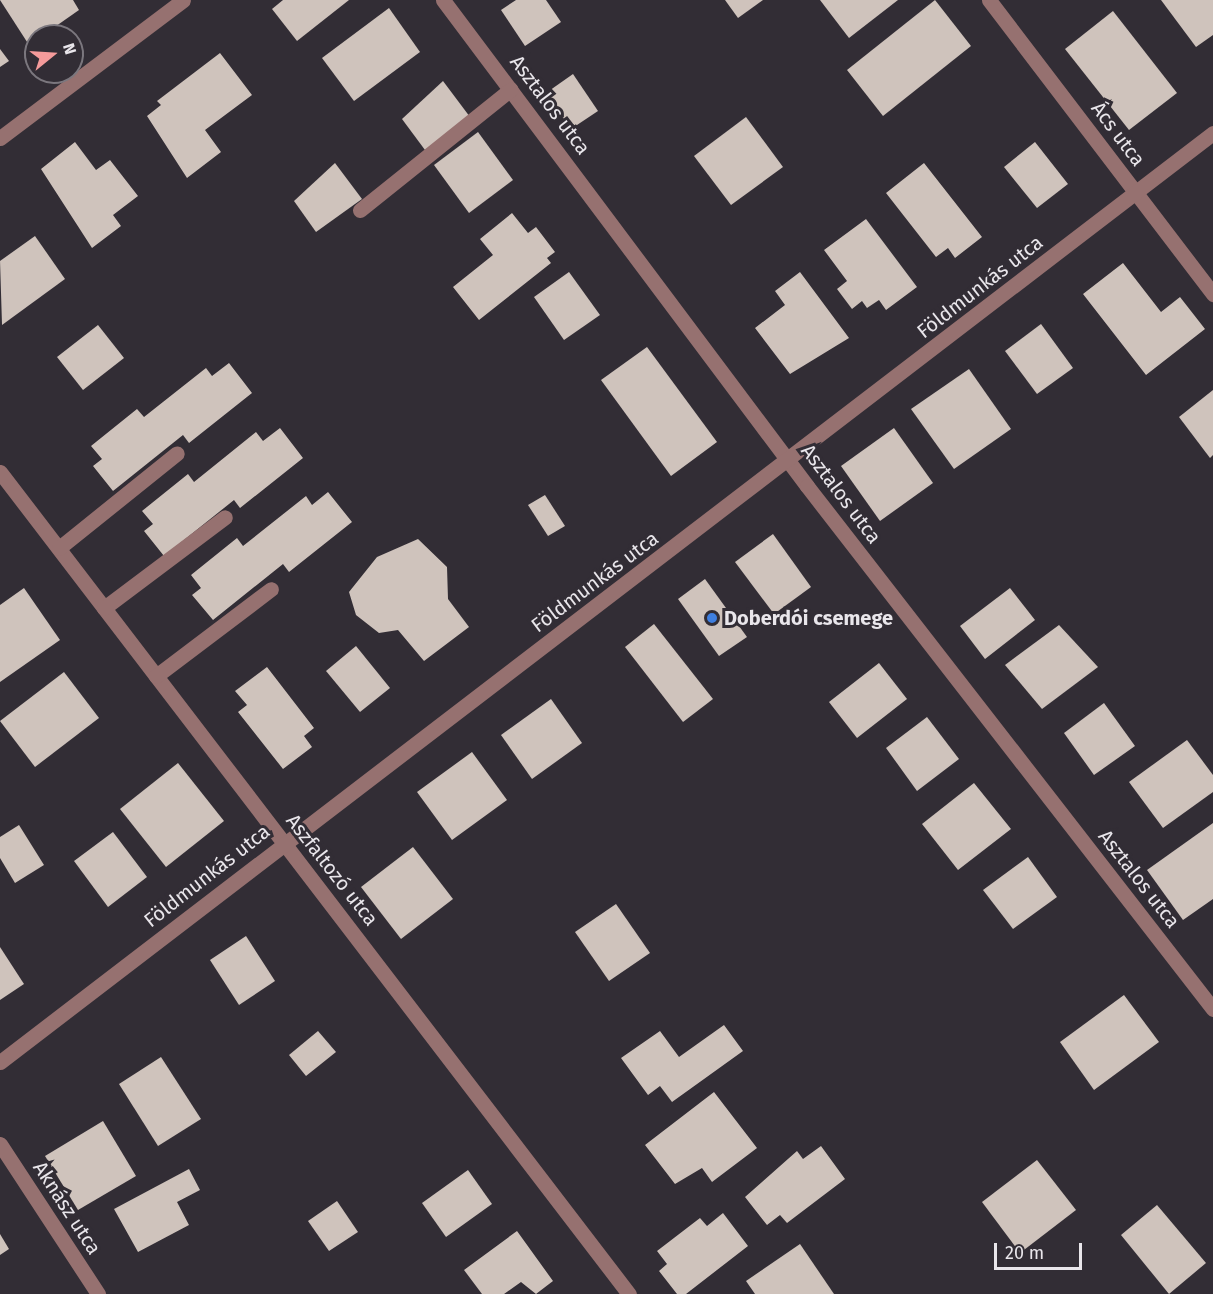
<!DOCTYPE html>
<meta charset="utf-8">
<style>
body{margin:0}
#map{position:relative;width:1213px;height:1294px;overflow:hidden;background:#322d35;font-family:"Fira Sans",sans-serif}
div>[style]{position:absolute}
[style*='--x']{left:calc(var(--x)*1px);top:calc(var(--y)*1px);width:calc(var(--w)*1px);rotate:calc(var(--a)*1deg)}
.building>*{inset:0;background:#cfc3bc}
.minor>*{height:15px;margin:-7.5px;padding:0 7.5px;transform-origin:7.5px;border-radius:7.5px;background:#967170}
.dots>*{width:16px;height:16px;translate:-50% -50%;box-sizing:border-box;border:3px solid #322d35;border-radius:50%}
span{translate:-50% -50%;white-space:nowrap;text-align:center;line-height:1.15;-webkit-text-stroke:6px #322d35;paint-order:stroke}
.street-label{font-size:20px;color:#e9e6eb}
.poi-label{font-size:20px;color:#e9e6eb;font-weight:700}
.left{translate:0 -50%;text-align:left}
.north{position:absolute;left:24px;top:24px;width:60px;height:60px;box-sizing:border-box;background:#322d35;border:2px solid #7b777e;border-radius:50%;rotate:72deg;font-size:16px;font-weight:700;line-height:24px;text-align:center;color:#e9e6eb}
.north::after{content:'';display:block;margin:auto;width:21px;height:27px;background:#f59b9b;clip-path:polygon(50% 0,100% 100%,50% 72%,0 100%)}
.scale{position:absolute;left:994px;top:1243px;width:88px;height:27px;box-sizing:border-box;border:3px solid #e9e6eb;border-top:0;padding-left:8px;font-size:18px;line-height:21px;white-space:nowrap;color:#e9e6eb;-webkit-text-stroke:4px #322d35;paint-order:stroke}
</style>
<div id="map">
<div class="building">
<i style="clip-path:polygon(0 0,73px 0,79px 10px,29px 45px)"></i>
<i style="clip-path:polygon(283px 0,349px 0,297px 41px,272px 9px)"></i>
<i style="clip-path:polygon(516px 0,546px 0,561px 22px,525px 46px,501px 10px)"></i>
<i style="clip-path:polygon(725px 0,763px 0,738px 18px)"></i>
<i style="clip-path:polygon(820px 0,898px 0,849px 38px)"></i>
<i style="clip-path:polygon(935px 0,971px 46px,883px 116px,847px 70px)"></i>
<i style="clip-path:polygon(1161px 0,1213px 0,1213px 35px,1196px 47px)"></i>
<i style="clip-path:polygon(389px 8px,420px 52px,354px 101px,322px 58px)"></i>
<i style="clip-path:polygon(1113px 11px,1177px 93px,1129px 130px,1065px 49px)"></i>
<i style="clip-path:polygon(0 49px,9px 61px,0 67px)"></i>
<i style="clip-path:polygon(220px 53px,252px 95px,205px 130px,221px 152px,187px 178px,147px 116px,161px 105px,157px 101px)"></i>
<i style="clip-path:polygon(573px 74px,598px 111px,571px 129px,546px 93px)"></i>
<i style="clip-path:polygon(443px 81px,470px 117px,425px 150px,402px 119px)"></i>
<i style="clip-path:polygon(746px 117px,783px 167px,731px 205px,694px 156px)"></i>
<i style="clip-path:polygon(478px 132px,513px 180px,469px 213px,434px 165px)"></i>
<i style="clip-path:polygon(75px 142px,96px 170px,110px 160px,138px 196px,113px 215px,121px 226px,92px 248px,41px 169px)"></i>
<i style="clip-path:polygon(1035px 142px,1068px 184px,1037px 208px,1004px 167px)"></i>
<i style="clip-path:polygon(335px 163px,362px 199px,316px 232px,294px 201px)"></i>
<i style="clip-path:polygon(924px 163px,982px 237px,955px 258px,948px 248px,936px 257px,886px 193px)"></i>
<i style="clip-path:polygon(512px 213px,528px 233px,536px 227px,555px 252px,547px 258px,551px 263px,479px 320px,453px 287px,493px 255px,480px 239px)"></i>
<i style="clip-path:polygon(866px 219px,917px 287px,886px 310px,879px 300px,867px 308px,862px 301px,852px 309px,837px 289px,847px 281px,824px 250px)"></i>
<i style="clip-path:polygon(35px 236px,65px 279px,2px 325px,0 261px)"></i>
<i style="clip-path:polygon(1123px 263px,1161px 312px,1180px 297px,1205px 329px,1146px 375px,1083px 294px)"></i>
<i style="clip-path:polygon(569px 272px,600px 315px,564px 340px,534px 297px)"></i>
<i style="clip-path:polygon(800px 272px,849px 338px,790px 374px,755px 328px,785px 305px,775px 291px)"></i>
<i style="clip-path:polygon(1041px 324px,1073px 368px,1037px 394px,1005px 351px)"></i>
<i style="clip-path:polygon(98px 325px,124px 358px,83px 390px,57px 357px)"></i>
<i style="clip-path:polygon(647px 347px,717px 442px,671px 476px,601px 380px)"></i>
<i style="clip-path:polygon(229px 363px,252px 393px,189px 443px,183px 435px,113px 491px,93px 466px,102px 459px,91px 446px,137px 409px,144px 417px,206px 368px,212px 376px)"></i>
<i style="clip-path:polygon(969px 369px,1011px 429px,954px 469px,911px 409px)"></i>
<i style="clip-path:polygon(1213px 390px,1213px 455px,1210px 458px,1179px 417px)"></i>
<i style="clip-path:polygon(280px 428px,303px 458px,240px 508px,234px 500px,164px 556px,144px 531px,153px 524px,142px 511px,188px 474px,194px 482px,256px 432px,263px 441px)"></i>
<i style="clip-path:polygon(894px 428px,933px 483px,880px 521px,841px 466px)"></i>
<i style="clip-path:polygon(328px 492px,352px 522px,289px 572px,283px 564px,213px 620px,192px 595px,201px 588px,191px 575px,237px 538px,243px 546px,306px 496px,312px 505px)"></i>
<i style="clip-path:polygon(545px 495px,565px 526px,548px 536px,528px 505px)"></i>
<i style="clip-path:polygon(773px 534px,811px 587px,774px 614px,735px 562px)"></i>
<i style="clip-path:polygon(418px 539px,447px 567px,448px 599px,469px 627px,424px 661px,398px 630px,379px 633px,356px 615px,349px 592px,377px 557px)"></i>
<i style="clip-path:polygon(705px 579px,747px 637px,719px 656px,678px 599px)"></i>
<i style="clip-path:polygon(24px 588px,60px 640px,0 682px,0 605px)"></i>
<i style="clip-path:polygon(1010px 588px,1035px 620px,985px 659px,960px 626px)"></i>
<i style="clip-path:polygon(654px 624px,713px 699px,683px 722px,625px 647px)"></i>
<i style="clip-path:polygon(1059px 625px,1098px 667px,1042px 709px,1005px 665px)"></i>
<i style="clip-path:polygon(356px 646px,390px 688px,360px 712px,326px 671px)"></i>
<i style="clip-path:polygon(879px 663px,907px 699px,857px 738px,829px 702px)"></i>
<i style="clip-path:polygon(267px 667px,314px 728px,304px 736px,312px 747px,283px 769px,238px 712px,247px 705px,235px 691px)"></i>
<i style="clip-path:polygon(64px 672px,99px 718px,35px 767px,0 721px)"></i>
<i style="clip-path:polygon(551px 699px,582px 743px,532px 779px,501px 735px)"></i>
<i style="clip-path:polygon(1104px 703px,1135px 746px,1094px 775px,1064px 733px)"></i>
<i style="clip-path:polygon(927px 717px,959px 759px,917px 791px,886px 748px)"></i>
<i style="clip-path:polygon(1187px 740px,1213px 775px,1213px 792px,1163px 828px,1129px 782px)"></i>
<i style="clip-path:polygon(472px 752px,507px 800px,452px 840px,417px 792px)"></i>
<i style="clip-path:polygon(178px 763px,224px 821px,166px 867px,120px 809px)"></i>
<i style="clip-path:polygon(974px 783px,1011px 829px,958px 870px,922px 824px)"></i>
<i style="clip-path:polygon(1213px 823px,1213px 899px,1183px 920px,1147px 870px)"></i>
<i style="clip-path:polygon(19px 825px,44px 865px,15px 883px,0 858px,0 837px)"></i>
<i style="clip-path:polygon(113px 832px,147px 877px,108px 907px,74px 861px)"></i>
<i style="clip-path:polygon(413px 847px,453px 899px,401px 939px,361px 887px)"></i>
<i style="clip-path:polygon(1028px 857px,1057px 897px,1013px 929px,983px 890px)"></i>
<i style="clip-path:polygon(616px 904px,650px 953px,609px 981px,575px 932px)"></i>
<i style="clip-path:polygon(246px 936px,275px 981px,239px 1005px,210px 960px)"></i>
<i style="clip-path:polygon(0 947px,24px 984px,0 1000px)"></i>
<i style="clip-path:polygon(1124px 995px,1159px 1042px,1094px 1090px,1060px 1042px)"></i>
<i style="clip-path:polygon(724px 1025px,743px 1051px,672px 1102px,660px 1086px,648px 1095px,621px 1058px,660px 1031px,679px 1057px)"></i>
<i style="clip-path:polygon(318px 1031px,336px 1052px,306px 1076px,289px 1055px)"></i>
<i style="clip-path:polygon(161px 1057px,201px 1119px,158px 1146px,119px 1084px)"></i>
<i style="clip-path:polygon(714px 1092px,757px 1148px,712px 1182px,702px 1168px,675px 1184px,645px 1145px)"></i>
<i style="clip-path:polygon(103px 1121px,136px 1176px,78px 1210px,45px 1156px)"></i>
<i style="clip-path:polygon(821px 1146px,845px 1179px,787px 1223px,780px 1215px,767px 1225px,745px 1197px,797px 1151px,803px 1159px)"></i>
<i style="clip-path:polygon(1037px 1160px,1076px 1210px,1020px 1253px,982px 1202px)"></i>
<i style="clip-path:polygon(189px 1169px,200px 1190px,177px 1202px,189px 1225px,138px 1252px,114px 1209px)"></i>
<i style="clip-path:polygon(468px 1170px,492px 1204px,446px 1237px,422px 1203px)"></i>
<i style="clip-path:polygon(337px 1201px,358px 1232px,329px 1251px,308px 1221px)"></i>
<i style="clip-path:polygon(1157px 1205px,1206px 1263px,1169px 1294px,1121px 1235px)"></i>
<i style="clip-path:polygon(723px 1213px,748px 1246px,686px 1294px,677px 1294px,659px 1271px,667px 1264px,657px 1251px,700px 1218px,707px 1226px)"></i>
<i style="clip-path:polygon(517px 1231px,553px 1281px,536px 1294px,521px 1282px,504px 1294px,482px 1294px,464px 1270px)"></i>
<i style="clip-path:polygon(0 1234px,9px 1249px,0 1255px)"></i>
<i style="clip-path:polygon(800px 1244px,834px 1294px,755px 1294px,746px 1281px)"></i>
</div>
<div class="minor">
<i style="--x:443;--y:0;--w:607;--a:53.17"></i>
<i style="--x:807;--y:486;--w:662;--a:52.18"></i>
<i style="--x:989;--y:0;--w:370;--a:52.7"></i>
<i style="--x:0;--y:138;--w:229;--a:-37"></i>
<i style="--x:360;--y:210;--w:193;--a:-38.7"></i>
<i style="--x:0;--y:472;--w:1035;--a:52.58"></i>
<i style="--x:59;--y:548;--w:151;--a:-38.8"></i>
<i style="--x:104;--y:608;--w:151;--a:-36.9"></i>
<i style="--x:156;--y:676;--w:144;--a:-37.1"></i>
<i style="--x:0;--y:1062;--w:1528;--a:-37.45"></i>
<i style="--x:0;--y:1144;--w:179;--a:56.8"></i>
</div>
<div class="dots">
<i style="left:712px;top:618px;background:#3f7fe0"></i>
</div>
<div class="street-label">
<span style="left:550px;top:105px;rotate:53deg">Asztalos utca</span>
<span style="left:1118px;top:134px;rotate:53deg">Ács utca</span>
<span style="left:980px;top:287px;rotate:-38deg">Földmunkás utca</span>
<span style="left:841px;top:494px;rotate:53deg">Asztalos utca</span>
<span style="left:595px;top:582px;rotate:-37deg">Földmunkás utca</span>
<span style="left:332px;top:870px;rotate:52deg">Aszfaltozó utca</span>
<span style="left:207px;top:876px;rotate:-38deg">Földmunkás utca</span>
<span style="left:1139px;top:879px;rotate:52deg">Asztalos utca</span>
<span style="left:67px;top:1208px;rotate:57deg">Aknász utca</span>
</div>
<div class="poi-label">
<span class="left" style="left:724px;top:618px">Doberdói csemege</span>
</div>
<div class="north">N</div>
<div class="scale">20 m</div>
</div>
